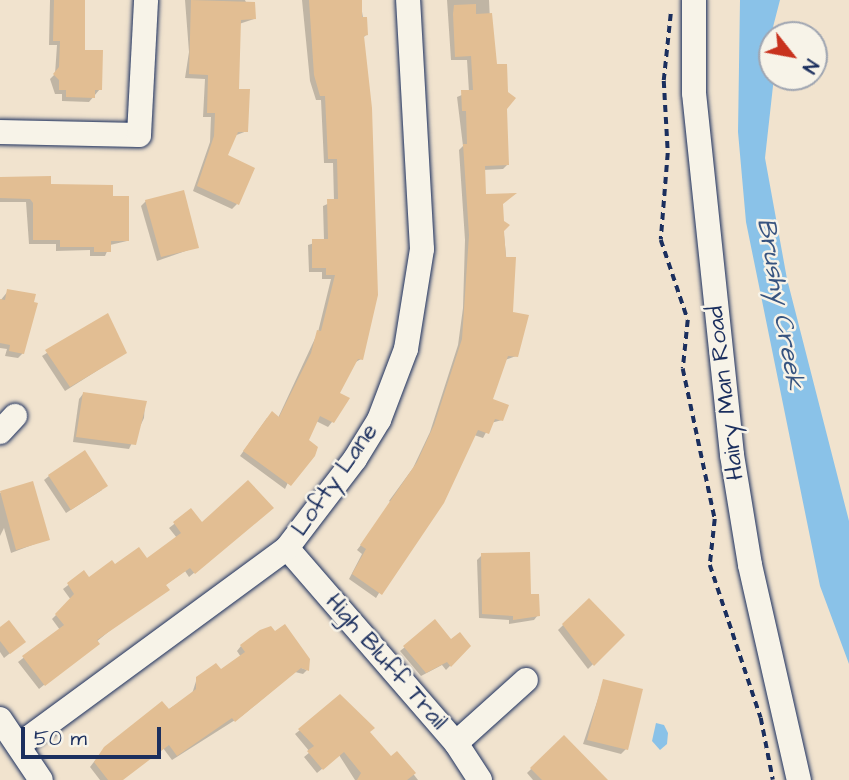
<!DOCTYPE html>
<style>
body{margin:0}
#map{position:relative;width:849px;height:780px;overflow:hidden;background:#f1e3ce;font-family:"Architects Daughter",sans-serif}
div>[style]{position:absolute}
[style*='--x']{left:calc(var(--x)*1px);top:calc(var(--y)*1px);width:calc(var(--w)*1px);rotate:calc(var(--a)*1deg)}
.water>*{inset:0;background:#8ac2e8}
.shadow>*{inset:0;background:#0003}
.building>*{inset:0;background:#e2be93}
.path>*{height:3.5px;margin-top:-1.75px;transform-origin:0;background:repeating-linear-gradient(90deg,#1b2f5e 0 7px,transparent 0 12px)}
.roads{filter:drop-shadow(0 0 2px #1b2f5e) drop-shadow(0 0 2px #1b2f5e)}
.minor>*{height:24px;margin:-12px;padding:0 12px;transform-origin:12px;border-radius:12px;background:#f7f3e8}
span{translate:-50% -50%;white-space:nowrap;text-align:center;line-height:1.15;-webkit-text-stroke:5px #f7f3e8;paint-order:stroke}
.street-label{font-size:24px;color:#1b2f5e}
.water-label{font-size:26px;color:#375480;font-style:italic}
.north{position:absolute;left:758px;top:21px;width:70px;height:70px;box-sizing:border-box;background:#f7f3e8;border:2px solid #9fa5b1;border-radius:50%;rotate:121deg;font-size:19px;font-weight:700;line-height:28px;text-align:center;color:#1b2f5e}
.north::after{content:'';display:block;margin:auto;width:24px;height:32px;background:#c8321e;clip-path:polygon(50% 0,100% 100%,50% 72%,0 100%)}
.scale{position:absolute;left:21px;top:727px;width:140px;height:32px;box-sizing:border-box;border:4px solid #1b2f5e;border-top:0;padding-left:9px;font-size:21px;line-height:24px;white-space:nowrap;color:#1b2f5e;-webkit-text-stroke:5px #f7f3e8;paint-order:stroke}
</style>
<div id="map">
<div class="water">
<i style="clip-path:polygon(740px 0,780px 0,773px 27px,774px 77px,765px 158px,787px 279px,849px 521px,849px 664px,820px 586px,746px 222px,738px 132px)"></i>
<i style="clip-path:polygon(656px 723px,664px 725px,668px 733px,667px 744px,660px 750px,652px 741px)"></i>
</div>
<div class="shadow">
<i style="clip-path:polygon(50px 0,81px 0,83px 52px,100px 89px,89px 102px,62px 101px,62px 94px,55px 94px,50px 79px,55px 74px,57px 45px,49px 45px)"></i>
<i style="clip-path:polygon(185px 0,245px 0,254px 19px,239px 24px,237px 91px,247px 131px,234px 136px,225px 156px,237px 204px,232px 209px,193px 191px,210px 142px,211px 117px,203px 117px,205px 79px,185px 78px,189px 52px)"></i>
<i style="clip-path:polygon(302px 0,360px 0,366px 35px,362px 39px,361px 359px,354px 363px,338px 394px,332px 422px,328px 427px,316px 421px,285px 489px,240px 456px,267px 418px,278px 418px,318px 332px,331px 279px,322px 279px,322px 272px,309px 272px,308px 245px,324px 240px,323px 206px,334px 201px,333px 163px,324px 163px,321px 100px,316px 100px,310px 81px)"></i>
<i style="clip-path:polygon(447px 0,489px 0,491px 41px,505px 108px,508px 164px,503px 169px,483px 170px,484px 196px,501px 205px,516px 356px,505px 360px,490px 400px,502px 420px,491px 423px,483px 438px,474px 435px,376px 598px,349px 579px,362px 554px,357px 550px,393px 504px,389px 501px,413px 468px,430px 432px,458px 345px,463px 308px,465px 240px,459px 150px,463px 146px,457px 97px,469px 92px,467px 60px,451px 60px)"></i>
<i style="clip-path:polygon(0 179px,111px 198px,127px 241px,110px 245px,105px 256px,90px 256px,90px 250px,56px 251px,56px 244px,29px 244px,26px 202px,0 202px)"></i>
<i style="clip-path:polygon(146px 201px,197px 247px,157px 261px,141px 206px)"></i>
<i style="clip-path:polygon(8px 291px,23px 353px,18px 358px,5px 356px,7px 349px,0 348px,0 301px)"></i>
<i style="clip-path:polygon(108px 315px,125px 353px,65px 391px,42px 356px)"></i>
<i style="clip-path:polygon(83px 394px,145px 403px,144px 418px,129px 449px,73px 442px,79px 399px)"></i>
<i style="clip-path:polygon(49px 476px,102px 490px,66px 513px,44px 480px)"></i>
<i style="clip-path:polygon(32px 483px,48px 539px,11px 553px,4px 528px,0 536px,0 493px)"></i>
<i style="clip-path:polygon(191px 511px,202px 525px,267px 512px,189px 577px,185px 571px,164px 586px,39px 689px,18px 662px,60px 630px,52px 619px,71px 600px,63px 589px,84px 573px,89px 579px,114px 566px,147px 560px,177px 538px,169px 528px)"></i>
<i style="clip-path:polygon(482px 555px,529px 596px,538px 615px,534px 620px,509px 624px,509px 620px,479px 618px,477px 560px)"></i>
<i style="clip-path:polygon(589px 600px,623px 635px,588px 669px,558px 630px)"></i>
<i style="clip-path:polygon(0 629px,19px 646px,4px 658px,0 652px)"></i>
<i style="clip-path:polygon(451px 641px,469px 646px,446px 670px,442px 665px,421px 676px,400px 651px,405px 647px)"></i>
<i style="clip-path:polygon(241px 646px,307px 670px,303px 674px,295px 672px,243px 715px,172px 760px,163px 748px,121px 780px,100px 780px,90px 767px,100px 754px,192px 694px,197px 678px,220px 672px,241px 657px,237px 651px)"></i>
<i style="clip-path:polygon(604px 681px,626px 749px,621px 754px,583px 744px)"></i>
<i style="clip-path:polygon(300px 730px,368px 732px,391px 759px,397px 753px,418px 780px,355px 780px,339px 755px,317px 773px,304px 757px,310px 752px,295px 734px)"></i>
<i style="clip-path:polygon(564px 737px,606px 780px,533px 780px,527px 773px)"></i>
</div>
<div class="building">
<i style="clip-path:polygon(54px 0,85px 0,85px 50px,103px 50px,102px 90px,95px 90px,95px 98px,66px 97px,66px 90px,59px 90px,59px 80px,53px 74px,59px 67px,60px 41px,53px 41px)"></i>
<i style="clip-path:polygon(191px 0,255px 2px,256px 19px,241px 20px,239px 89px,250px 89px,248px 132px,238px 132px,228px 155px,255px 168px,239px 205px,197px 186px,214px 136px,215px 113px,207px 113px,208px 75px,189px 74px)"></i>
<i style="clip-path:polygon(309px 0,362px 0,362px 17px,367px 17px,368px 35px,364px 36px,372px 108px,378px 295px,363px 360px,358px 359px,340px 393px,350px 398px,334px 423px,320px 416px,309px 440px,318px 447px,315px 456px,291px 486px,243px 451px,272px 411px,279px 417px,311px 353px,317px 330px,321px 331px,335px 275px,326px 275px,326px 268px,312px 268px,312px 239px,328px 239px,327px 199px,338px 199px,337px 159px,328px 159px,325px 96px,320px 96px,314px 75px)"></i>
<i style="clip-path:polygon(476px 4px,476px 14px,492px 13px,497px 64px,507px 64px,508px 92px,516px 98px,507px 109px,509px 165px,485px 166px,486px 194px,517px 193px,503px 204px,504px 221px,510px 225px,504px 231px,506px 257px,516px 257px,513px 312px,529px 315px,518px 357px,508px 356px,493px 399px,509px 405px,503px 421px,495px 419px,489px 434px,478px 430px,444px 503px,382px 595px,352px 574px,366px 549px,360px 545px,417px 462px,434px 425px,462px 339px,469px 235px,463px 144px,467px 144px,466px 111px,462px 111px,461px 90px,473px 90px,471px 56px,455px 57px,453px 14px,454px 5px)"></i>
<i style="clip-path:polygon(51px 176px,51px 184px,113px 185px,113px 196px,129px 196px,129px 241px,111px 241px,111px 252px,94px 252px,94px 247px,60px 247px,60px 240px,33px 240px,33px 203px,30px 199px,0 198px,0 177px)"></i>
<i style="clip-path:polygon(184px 190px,199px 248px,161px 257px,145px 200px)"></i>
<i style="clip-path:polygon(7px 289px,36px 294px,34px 302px,38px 303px,24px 354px,9px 351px,10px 345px,0 343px,0 299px,5px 300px)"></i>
<i style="clip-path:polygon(108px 313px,127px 353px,70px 387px,45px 350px)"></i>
<i style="clip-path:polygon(83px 392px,147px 401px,136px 445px,76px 437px)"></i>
<i style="clip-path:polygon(85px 450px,108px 486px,71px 510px,48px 475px)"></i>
<i style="clip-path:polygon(248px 480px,274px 508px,195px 574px,190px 568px,166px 585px,170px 590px,97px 640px,100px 644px,45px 686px,22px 656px,64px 625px,55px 614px,74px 594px,67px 583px,84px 570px,89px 577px,112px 560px,115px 564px,139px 547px,147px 558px,181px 533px,173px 522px,191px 508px,202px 522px)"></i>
<i style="clip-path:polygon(33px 481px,50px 540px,16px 550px,0 491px)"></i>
<i style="clip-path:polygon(530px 552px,531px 594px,539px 594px,540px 616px,513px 620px,513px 616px,482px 614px,481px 553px)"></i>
<i style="clip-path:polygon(589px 598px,625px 635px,594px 666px,562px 624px)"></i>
<i style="clip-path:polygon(435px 619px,451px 639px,460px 632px,471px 646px,451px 667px,447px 662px,426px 673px,403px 646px)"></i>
<i style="clip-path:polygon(9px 620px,26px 642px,10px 654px,0 641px,0 627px)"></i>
<i style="clip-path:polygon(285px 624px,310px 659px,309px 671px,301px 668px,235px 722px,232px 718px,177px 756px,169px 745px,123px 780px,108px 780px,94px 762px,104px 747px,162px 701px,169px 709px,196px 689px,196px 677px,216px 663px,221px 669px,245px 652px,240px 645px,260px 630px,271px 626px,275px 631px)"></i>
<i style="clip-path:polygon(603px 679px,643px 689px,628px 750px,587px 740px)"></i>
<i style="clip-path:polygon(340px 694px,375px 728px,370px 732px,391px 756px,397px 751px,416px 773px,407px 780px,357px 780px,361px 773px,344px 752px,323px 770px,307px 751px,314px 746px,298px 729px)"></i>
<i style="clip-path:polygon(564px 735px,608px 780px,542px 780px,530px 768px)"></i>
</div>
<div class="path">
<i style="--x:671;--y:14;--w:67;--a:96"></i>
<i style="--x:664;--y:81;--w:72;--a:86.8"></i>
<i style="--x:668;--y:153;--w:87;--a:94.6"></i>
<i style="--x:661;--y:240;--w:84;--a:71.4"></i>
<i style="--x:688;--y:320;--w:49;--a:95.8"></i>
<i style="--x:683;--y:369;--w:153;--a:78"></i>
<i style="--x:715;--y:519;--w:46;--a:96.2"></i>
<i style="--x:710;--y:565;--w:161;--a:71.6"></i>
<i style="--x:761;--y:718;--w:63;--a:79"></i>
</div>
<div class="roads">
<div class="minor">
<i style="--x:694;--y:0;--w:93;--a:90"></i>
<i style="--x:694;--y:93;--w:364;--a:84"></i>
<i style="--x:732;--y:455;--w:111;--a:80.7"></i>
<i style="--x:750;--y:565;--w:221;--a:77.2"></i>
<i style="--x:0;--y:132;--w:139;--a:1.2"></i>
<i style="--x:139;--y:135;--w:135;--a:-87"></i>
<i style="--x:0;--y:432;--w:22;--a:-47"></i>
<i style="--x:287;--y:548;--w:258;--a:49.1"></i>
<i style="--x:456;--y:743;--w:44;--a:57"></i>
<i style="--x:0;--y:719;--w:73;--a:56.1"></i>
<i style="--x:456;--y:743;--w:94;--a:-42"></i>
<i style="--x:19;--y:745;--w:333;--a:-36.3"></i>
<i style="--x:287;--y:548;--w:112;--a:-52.6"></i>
<i style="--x:355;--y:459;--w:46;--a:-58.4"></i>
<i style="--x:379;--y:420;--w:76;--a:-69.2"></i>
<i style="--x:406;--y:349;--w:101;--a:-80.9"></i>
<i style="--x:422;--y:249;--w:249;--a:-93.2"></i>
</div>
</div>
<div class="street-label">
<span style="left:726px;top:393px;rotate:-97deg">Hairy Man Road</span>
<span style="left:335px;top:480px;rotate:-55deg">Lofty Lane</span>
<span style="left:386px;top:662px;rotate:49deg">High Bluff Trail</span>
</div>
<div class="water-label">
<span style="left:780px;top:304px;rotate:80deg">Brushy Creek</span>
</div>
<div class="north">N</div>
<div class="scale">50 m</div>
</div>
